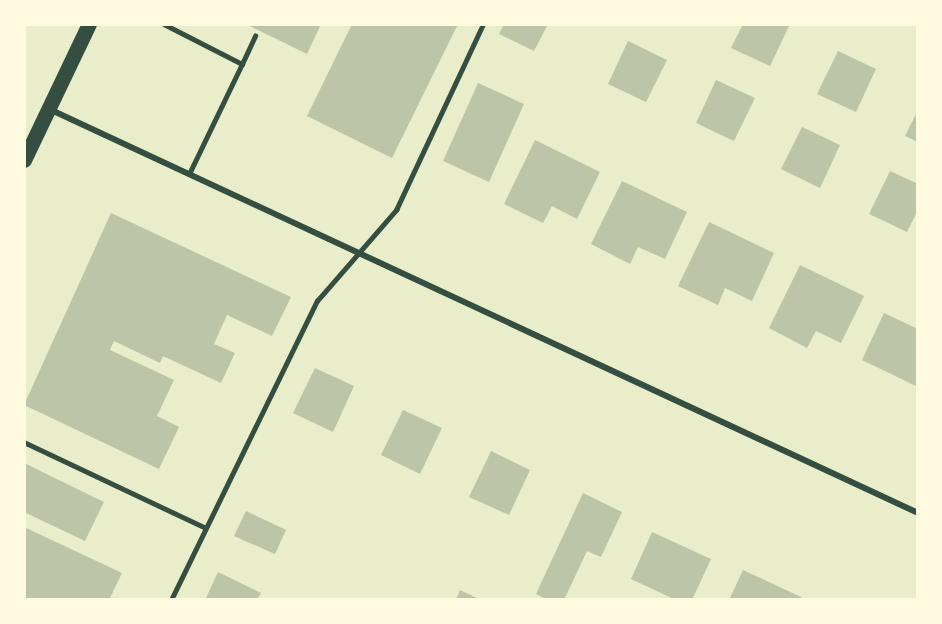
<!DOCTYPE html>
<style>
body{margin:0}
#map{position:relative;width:942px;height:624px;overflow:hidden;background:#e9edc9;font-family:"Nunito Sans",sans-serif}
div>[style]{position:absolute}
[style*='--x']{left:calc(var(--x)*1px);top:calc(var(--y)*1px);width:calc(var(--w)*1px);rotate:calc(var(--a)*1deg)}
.building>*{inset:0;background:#bcc5a7}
.service>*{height:4.5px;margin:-2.25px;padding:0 2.25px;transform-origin:2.25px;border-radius:2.25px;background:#344e41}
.minor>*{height:6px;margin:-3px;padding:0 3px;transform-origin:3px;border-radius:3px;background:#344e41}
.primary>*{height:15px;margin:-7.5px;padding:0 7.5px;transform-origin:7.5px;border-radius:7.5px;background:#344e41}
span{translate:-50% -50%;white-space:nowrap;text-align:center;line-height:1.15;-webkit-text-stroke:6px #fefae0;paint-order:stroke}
.frame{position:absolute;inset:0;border:26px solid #fefae0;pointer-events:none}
</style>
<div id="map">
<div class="building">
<i style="clip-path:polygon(246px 24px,321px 24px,307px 54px)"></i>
<i style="clip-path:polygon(352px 24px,458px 24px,392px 158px,307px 116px)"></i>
<i style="clip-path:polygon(504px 24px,548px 24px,534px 51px,499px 34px)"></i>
<i style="clip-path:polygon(743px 24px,790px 24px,770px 66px,731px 48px)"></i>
<i style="clip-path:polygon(628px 41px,667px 60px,646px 102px,608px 84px)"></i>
<i style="clip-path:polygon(838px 51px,876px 69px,856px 112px,817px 94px)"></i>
<i style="clip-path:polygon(716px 80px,755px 98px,734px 141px,696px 123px)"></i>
<i style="clip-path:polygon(478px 83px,524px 104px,489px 182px,443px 161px)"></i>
<i style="clip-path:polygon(918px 110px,918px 142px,905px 136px)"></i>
<i style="clip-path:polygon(802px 127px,840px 145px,820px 188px,781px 169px)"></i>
<i style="clip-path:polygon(535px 140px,600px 172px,577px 219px,552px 206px,543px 223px,504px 204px)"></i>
<i style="clip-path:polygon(890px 171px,918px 184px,918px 210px,907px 232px,869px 214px)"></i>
<i style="clip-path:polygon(622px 181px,687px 212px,665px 259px,638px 247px,630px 264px,591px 244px)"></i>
<i style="clip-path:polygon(111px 213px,291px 297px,272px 336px,227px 315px,214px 344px,235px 353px,221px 383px,163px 356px,160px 363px,114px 341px,110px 350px,174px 380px,157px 416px,179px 427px,159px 469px,24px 405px)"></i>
<i style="clip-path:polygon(709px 222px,774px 253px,752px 301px,725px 288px,718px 305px,678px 286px)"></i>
<i style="clip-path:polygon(800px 265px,864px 296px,841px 343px,816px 331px,807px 348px,769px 328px)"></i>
<i style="clip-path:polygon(884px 313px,918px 329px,918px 387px,862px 360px)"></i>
<i style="clip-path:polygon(315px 368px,354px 386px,333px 432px,293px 413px)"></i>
<i style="clip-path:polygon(403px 410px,442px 428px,420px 474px,381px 455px)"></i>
<i style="clip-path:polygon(491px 451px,530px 470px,509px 515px,469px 497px)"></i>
<i style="clip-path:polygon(24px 463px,104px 502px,85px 541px,24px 512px)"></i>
<i style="clip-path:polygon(583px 493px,622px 512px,601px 557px,587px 551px,564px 600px,548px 600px,536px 594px)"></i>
<i style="clip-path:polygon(246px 511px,286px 530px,275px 554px,234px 536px)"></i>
<i style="clip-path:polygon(24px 527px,122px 573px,109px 600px,24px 600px)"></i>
<i style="clip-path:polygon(652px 532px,711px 559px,692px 600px,676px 600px,631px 579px)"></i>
<i style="clip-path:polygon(743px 570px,801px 597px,800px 600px,729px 600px)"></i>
<i style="clip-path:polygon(218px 572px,261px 593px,257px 600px,205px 600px)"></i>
<i style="clip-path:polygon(460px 590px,481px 600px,456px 600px)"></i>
</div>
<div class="service">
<i style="--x:164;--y:24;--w:88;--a:27.1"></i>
<i style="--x:242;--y:64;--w:31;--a:-65"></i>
<i style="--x:189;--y:174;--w:122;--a:-64.3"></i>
<i style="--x:24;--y:442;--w:201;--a:25.3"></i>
<i style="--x:171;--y:600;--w:333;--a:-64"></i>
<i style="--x:317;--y:301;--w:121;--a:-49"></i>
<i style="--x:396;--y:210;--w:205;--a:-64.9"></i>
</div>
<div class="minor">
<i style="--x:49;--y:109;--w:958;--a:24.93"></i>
</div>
<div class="primary">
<i style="--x:24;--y:160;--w:151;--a:-64.5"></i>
</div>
<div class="frame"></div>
</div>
